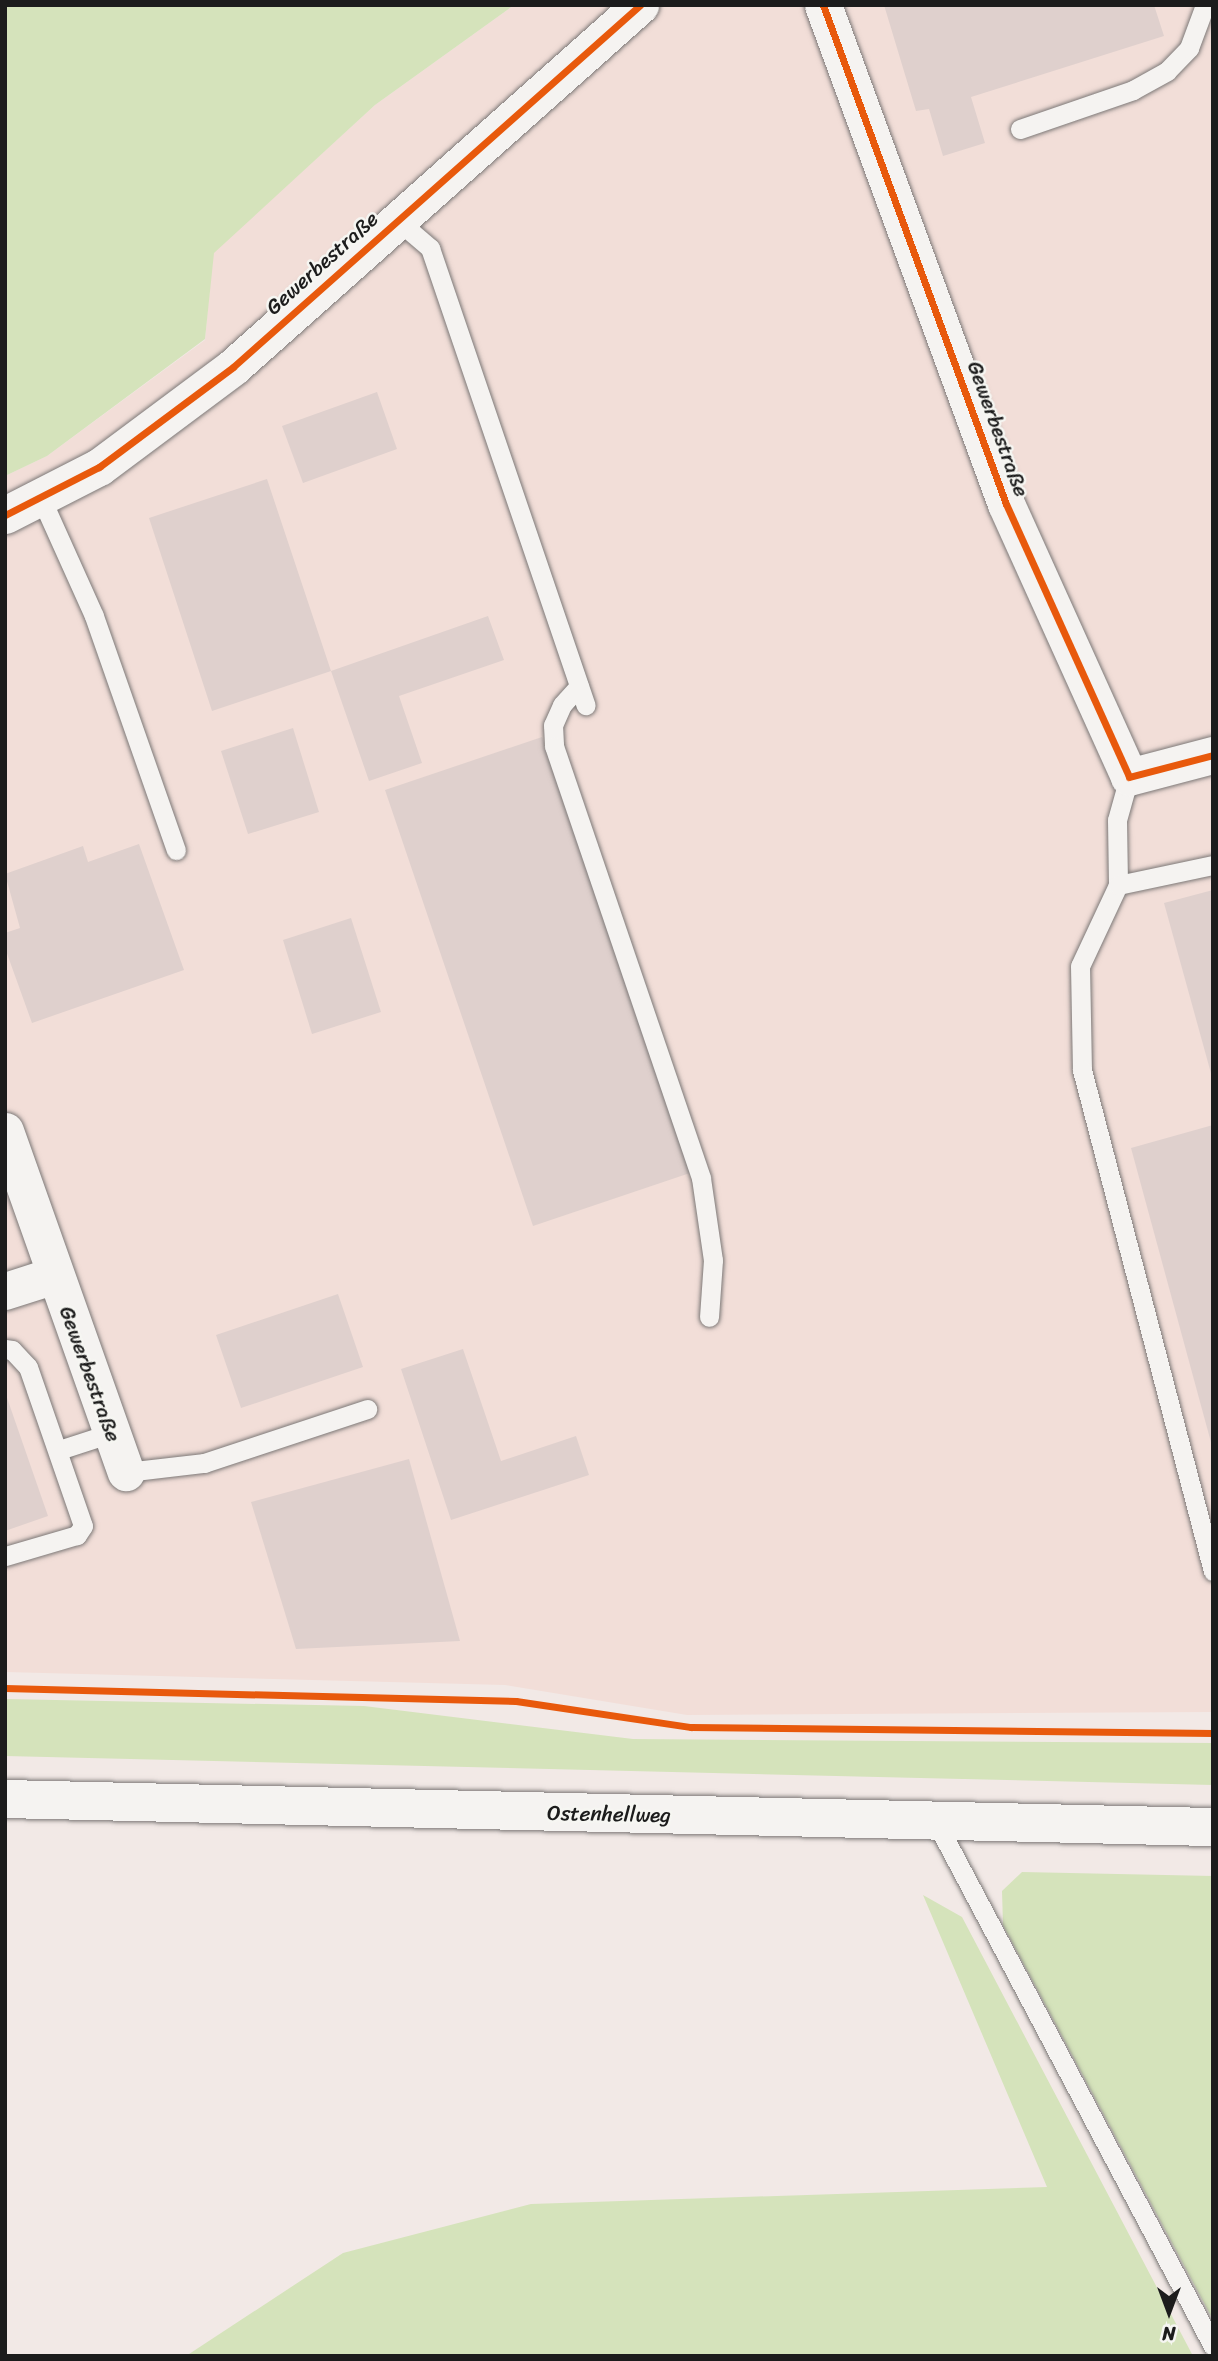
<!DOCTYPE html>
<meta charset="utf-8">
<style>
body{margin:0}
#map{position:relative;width:1218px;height:2361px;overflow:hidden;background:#f2e9e6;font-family:Sriracha,sans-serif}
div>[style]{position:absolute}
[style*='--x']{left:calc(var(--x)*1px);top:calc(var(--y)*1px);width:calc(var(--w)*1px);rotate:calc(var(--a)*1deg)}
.built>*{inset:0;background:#f2ded8}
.green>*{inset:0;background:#d5e3bb}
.building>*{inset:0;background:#dfd0cd}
.roads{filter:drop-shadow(0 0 2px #7c7877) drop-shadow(0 0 2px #7c7877)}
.lane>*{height:19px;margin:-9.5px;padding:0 9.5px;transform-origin:9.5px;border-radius:9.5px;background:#f5f3f1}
.street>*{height:37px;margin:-18.5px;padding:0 18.5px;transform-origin:18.5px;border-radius:18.5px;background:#f5f3f1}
.secondary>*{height:38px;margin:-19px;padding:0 19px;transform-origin:19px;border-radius:19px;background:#f5f3f1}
.cycleway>*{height:7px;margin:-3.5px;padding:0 3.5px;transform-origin:3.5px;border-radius:3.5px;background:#e8590c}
span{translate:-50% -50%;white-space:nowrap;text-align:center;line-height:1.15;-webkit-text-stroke:5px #f6f6f2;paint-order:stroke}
.street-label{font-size:21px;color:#1c1c1c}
.frame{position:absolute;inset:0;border:7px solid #1c1c1c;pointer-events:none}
.north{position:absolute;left:1134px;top:2277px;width:70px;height:70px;-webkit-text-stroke:5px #f6f6f2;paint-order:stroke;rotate:180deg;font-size:19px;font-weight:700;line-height:28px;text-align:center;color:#1c1c1c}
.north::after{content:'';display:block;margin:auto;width:24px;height:32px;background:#1c1c1c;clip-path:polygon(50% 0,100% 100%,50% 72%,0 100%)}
</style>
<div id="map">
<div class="built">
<i style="clip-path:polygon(514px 5px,1213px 5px,1213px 1712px,687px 1715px,505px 1685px,5px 1672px,5px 476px,47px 456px,205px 340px,213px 253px,375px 105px)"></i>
</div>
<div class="green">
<i style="clip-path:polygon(5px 5px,514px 5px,375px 105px,214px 253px,205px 339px,47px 456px,5px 476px)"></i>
<i style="clip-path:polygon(5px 1699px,364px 1706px,633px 1739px,1213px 1743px,1213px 1785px,5px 1756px)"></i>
<i style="clip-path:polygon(1022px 1872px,1213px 1876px,1213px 2320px,1003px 1925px,1002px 1891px)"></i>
<i style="clip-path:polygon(923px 1895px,962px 1917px,1193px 2356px,186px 2356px,343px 2253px,531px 2204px,1047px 2187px)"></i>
</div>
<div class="building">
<i style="clip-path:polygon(884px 5px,1154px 5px,1164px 36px,971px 97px,985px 143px,943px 156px,929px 109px,916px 111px)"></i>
<i style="clip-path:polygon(377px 392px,397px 449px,303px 483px,282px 426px)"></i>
<i style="clip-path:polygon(267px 479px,331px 671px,212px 711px,149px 518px)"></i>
<i style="clip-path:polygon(488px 616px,504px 660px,399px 696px,422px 763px,369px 781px,331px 671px)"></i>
<i style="clip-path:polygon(293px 728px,319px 812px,248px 834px,221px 751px)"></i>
<i style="clip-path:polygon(542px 737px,690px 1173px,533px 1226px,385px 790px)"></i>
<i style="clip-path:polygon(139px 844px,184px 970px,32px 1023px,5px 948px,5px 933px,20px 928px,5px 874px,83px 846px,88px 862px)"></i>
<i style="clip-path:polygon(1213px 890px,1213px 1077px,1212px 1077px,1164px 903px)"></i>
<i style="clip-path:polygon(351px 918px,381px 1012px,312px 1034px,283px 940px)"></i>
<i style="clip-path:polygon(1213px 1125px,1213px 1446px,1212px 1446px,1131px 1148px)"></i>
<i style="clip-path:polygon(338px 1294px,363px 1367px,241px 1408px,216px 1335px)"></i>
<i style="clip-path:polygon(463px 1349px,501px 1461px,576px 1436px,589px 1475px,451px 1520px,401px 1369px)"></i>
<i style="clip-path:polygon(5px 1392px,48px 1516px,5px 1531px)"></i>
<i style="clip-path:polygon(409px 1459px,460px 1641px,296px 1649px,251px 1502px)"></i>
</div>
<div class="roads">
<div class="lane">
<i style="--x:1020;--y:129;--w:120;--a:-19"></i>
<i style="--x:1133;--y:90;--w:39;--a:-29"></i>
<i style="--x:1167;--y:71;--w:32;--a:-46"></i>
<i style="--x:1189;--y:48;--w:46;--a:-69.6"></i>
<i style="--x:396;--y:219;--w:45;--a:40.5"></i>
<i style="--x:430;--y:248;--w:483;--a:71.2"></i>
<i style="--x:41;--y:498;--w:129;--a:65.8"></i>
<i style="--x:94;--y:616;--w:248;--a:70.7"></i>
<i style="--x:579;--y:686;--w:25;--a:132"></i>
<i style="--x:562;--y:705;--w:22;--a:114"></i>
<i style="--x:553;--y:725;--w:21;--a:87"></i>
<i style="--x:554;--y:746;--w:456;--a:71.2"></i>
<i style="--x:701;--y:1178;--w:83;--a:81.7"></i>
<i style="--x:713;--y:1260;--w:57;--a:94"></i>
<i style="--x:1129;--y:777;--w:45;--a:105.6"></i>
<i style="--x:1117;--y:820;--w:65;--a:89.1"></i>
<i style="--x:1118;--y:885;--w:89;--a:115.1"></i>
<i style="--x:1080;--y:966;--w:104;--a:88.9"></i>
<i style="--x:1082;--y:1070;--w:518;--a:75.35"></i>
<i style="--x:1118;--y:885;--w:97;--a:-11.9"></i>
<i style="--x:5;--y:1349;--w:7;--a:8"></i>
<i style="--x:12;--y:1350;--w:23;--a:47"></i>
<i style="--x:28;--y:1367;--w:168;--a:70.9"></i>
<i style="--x:83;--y:1526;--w:11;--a:124"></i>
<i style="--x:77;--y:1535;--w:75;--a:163.7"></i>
<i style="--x:59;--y:1450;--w:55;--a:-18.1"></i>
<i style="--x:126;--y:1472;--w:79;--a:-6.6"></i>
<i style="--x:204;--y:1463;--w:172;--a:-18.3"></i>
<i style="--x:936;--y:1822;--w:593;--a:62.14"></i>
</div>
<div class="street">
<i style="--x:823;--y:5;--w:531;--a:69.86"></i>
<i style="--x:1006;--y:504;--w:299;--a:65.7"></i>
<i style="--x:1129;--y:777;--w:87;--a:-14.7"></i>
<i style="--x:5;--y:515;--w:106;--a:-27.1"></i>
<i style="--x:99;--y:467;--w:167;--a:-36.7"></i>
<i style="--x:233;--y:367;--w:545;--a:-41.65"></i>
<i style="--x:5;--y:1131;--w:362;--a:70.5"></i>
<i style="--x:5;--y:1291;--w:52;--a:-17.7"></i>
</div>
<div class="secondary">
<i style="--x:5;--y:1799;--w:1208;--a:1.33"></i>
</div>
</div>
<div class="cycleway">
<i style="--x:823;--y:5;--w:531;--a:69.86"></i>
<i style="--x:1006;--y:504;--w:299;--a:65.7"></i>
<i style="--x:1129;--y:777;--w:87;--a:-14.7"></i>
<i style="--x:5;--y:515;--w:106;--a:-27.1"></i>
<i style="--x:99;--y:467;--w:167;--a:-36.7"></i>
<i style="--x:233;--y:367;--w:545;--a:-41.65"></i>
<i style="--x:5;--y:1688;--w:511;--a:1.46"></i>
<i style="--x:516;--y:1701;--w:177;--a:8.5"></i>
<i style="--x:691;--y:1727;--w:522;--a:0.66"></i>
</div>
<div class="street-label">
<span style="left:322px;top:263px;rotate:-42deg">Gewerbestraße</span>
<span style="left:998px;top:429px;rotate:70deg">Gewerbestraße</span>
<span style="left:90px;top:1374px;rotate:70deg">Gewerbestraße</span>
<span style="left:609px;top:1814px;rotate:1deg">Ostenhellweg</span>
</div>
<div class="frame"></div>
<div class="north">N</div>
</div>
